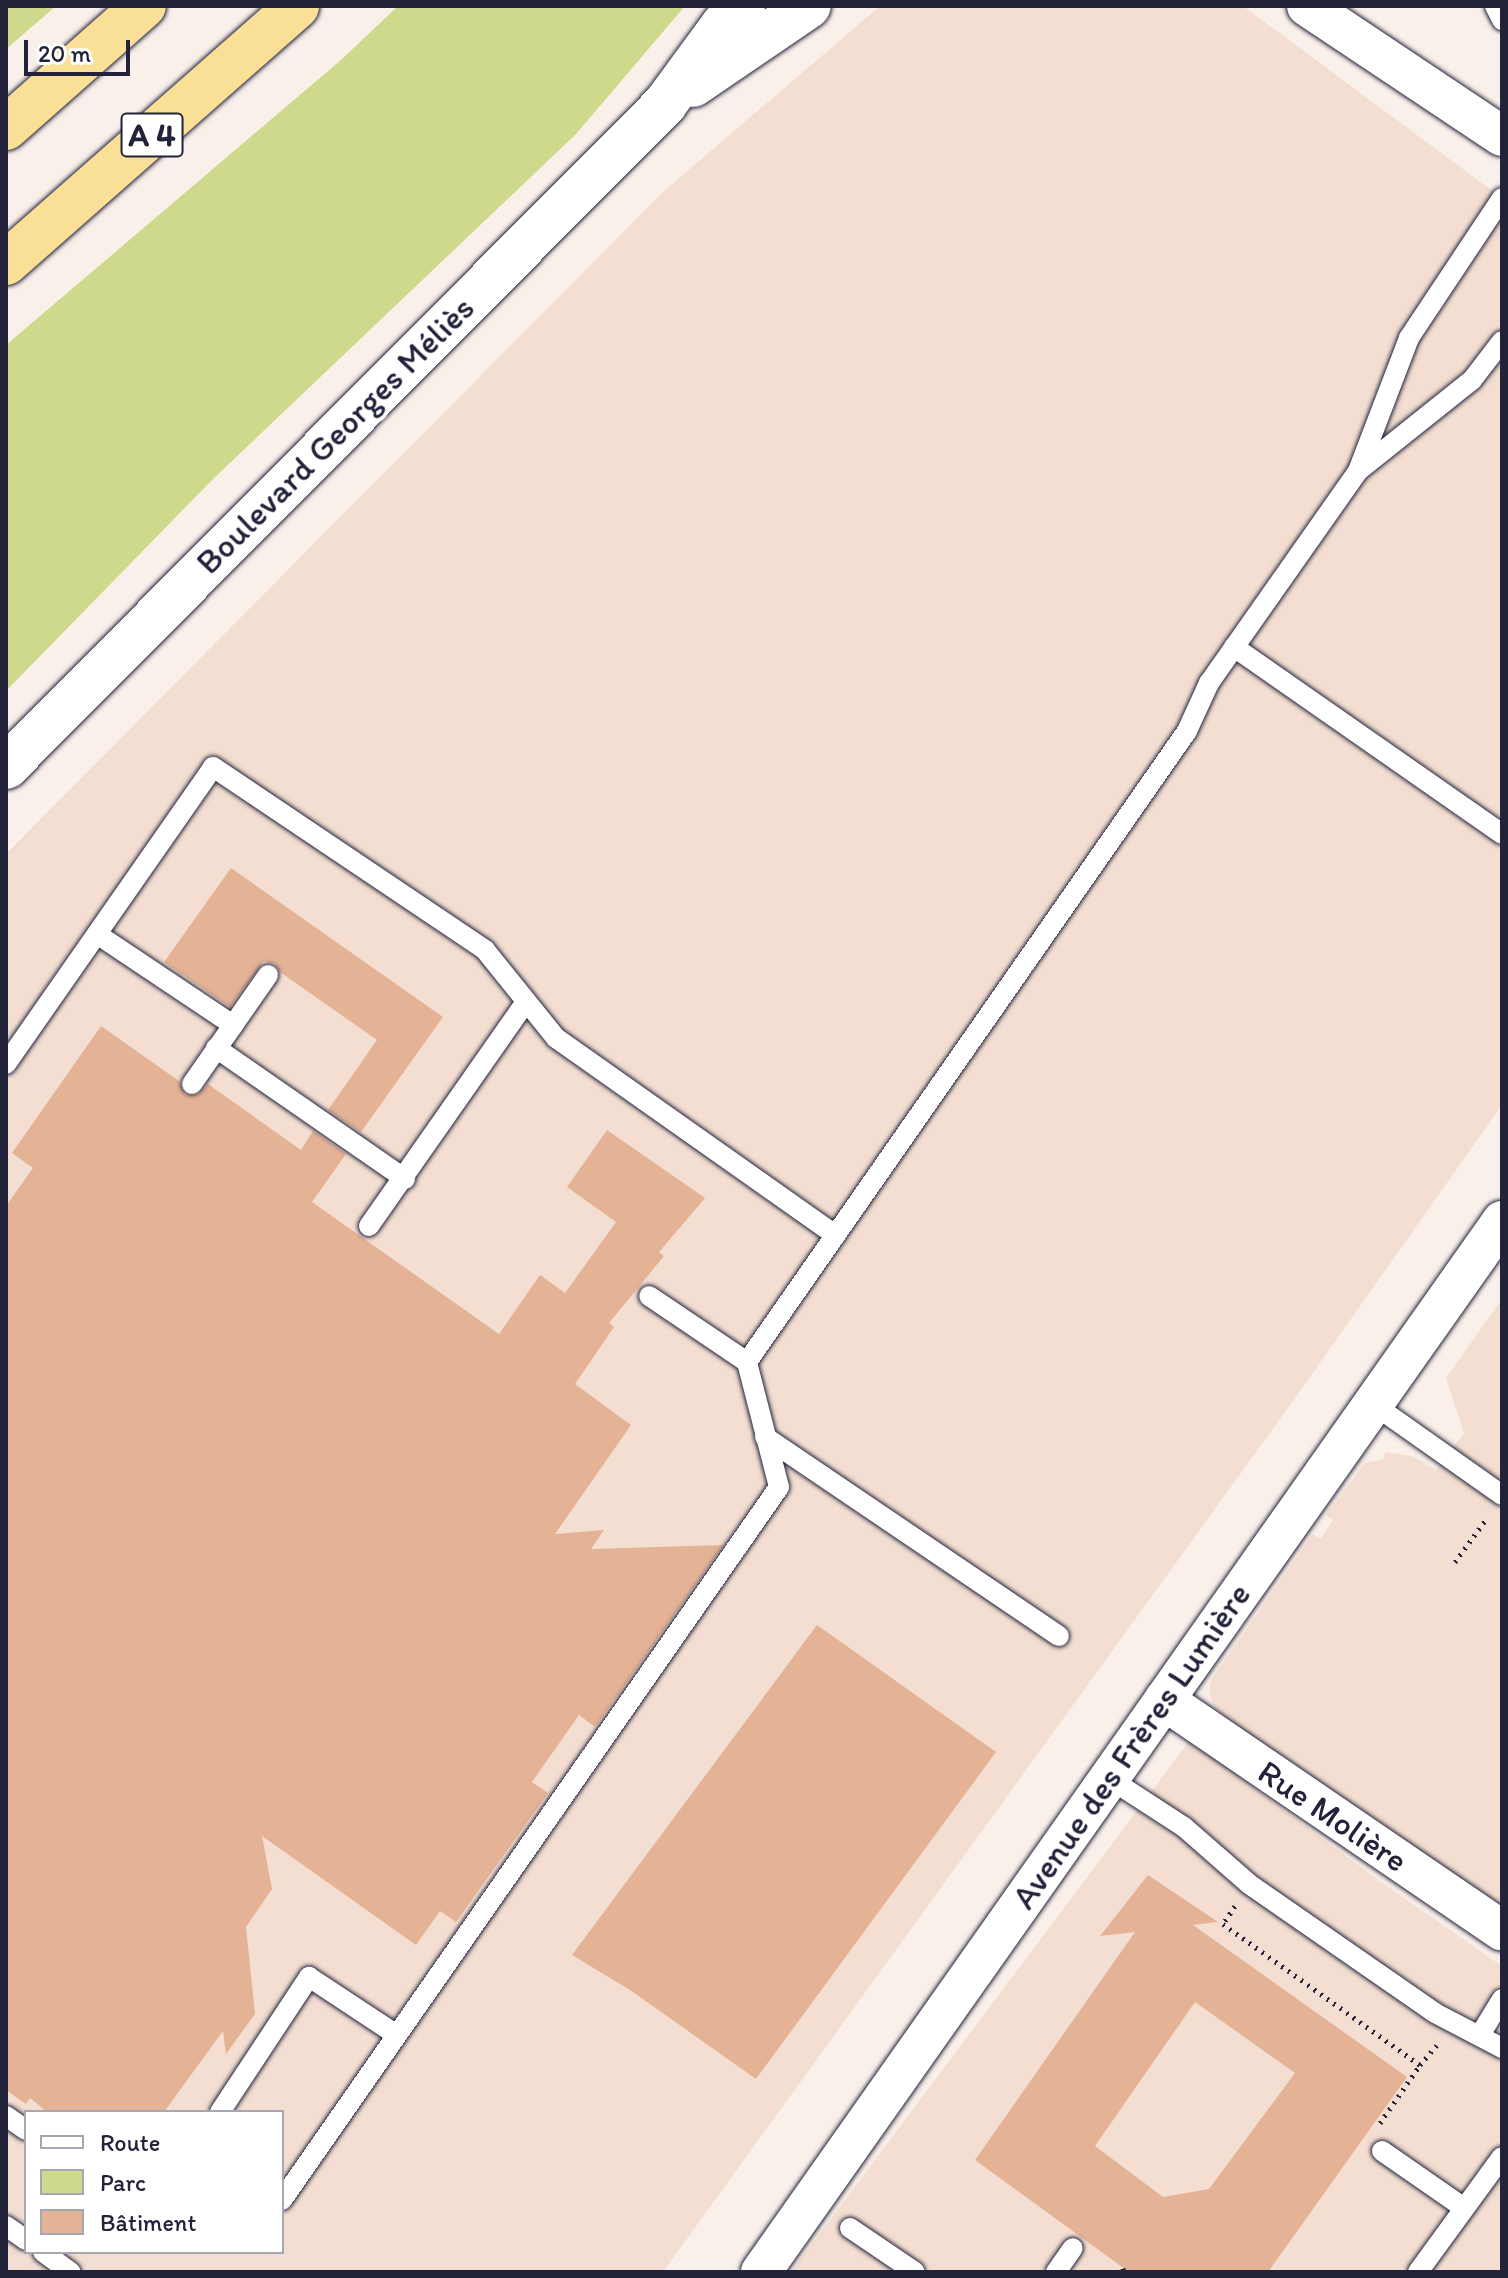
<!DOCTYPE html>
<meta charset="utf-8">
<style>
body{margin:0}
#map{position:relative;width:1508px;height:2278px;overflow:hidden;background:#faf0ea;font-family:Itim,sans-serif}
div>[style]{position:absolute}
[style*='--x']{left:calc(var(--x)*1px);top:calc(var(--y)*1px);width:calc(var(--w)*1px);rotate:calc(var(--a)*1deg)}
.built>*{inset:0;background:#f3ded1}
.green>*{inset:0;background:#ced98c}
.building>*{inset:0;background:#e4b396}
.path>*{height:5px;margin-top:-2.5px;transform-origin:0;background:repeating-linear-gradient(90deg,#22223b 0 2px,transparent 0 8px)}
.roads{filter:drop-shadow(0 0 2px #22223b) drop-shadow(0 0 2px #22223b)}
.lane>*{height:20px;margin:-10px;padding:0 10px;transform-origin:10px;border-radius:10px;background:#fff}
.street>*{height:40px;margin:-20px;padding:0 20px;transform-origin:20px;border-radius:20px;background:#fff}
.secondary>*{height:44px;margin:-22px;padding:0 22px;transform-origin:22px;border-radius:22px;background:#fff}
.highway>*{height:44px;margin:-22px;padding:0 22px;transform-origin:22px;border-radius:22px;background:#fadf96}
span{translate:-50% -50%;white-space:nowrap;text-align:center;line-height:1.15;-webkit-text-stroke:8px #fff;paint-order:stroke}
.shield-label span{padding:2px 6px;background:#fff;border:2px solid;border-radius:6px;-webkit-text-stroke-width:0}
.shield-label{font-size:32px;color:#22223b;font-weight:700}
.street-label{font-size:34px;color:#22223b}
.frame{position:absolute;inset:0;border:8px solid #22223b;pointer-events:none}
.legend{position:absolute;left:24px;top:2110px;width:260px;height:144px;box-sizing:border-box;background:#fff;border:2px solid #a7a7b1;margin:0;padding:10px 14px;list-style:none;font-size:24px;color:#22223b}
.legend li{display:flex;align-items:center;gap:16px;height:40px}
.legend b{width:40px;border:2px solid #a7a7b1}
.scale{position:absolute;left:24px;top:40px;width:106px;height:36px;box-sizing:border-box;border:4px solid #22223b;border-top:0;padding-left:10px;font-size:24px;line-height:28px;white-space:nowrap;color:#22223b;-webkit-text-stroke:6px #fff;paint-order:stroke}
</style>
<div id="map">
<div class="built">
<i style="clip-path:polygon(evenodd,880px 6px,1243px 6px,1502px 198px,1502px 1105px,1293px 1401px,663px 2272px,6px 2272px,6px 854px,664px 191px,880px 6px,26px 2112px,282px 2112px,282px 2252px,26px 2252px,26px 2112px)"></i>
<i style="clip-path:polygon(1502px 1299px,1502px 1914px,1231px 1722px,1213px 1705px,1209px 1692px,1211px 1680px,1313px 1534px,1321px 1539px,1333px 1520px,1326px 1515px,1365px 1463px,1384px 1459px,1385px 1452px,1412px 1456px,1436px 1470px,1464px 1433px,1446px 1378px)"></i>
<i style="clip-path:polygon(1190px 1740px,1381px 1882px,1502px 1966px,1502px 2272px,791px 2272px)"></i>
</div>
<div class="green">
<i style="clip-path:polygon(6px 6px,56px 6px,6px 49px)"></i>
<i style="clip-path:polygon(398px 6px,685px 6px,576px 134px,212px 480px,6px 691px,6px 345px,341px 60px)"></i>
</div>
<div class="building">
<i style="clip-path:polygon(231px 868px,443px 1017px,361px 1132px,328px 1110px,377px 1040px,280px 972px,275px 964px,264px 961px,230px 1007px,164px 962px)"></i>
<i style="clip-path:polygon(101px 1026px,179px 1081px,185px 1095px,198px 1095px,208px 1084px,301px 1150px,313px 1131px,346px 1154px,312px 1202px,499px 1334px,540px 1275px,565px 1293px,616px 1222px,567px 1187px,607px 1130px,705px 1198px,659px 1252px,664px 1256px,609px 1323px,614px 1327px,575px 1384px,631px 1425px,555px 1534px,604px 1530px,591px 1549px,723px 1545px,595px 1727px,579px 1715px,532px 1782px,548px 1793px,456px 1922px,440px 1911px,416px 1945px,262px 1836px,272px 1889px,246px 1927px,255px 2014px,226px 2054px,223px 2031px,164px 2112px,47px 2112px,30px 2098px,26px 2104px,6px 2090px,6px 1206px,33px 1168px,12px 1153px)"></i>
<i style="clip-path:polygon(817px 1625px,996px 1752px,756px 2079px,630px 1990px,572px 1955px)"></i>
<i style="clip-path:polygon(evenodd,1148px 1875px,1218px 1922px,1193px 1925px,1407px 2077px,1268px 2272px,1129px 2272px,975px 2160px,1135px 1932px,1100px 1936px,1148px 1875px,1195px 2002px,1295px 2073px,1209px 2189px,1163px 2197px,1095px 2146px,1195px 2002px)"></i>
</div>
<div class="path">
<i style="--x:1455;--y:1562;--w:54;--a:-54"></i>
<i style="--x:1235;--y:1906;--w:22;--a:124"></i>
<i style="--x:1223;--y:1924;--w:242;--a:35.6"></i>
<i style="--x:1420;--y:2065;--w:26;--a:-50"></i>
<i style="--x:1380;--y:2123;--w:70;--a:-55.4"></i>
<i style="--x:1123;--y:2268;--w:4;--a:76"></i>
</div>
<div class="roads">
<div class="lane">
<i style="--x:1495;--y:6;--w:16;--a:63"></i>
<i style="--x:1358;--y:471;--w:146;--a:-38.6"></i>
<i style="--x:1472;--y:380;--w:49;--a:-52.4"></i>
<i style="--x:1234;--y:647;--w:327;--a:34.9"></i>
<i style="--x:97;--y:934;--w:164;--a:33.8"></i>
<i style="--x:216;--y:1048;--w:230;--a:34.7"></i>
<i style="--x:6;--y:1064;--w:362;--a:-55.1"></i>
<i style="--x:213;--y:767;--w:328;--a:33.9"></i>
<i style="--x:485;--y:950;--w:113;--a:51.1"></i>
<i style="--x:556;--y:1038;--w:342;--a:35.2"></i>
<i style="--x:192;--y:1084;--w:133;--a:-55.1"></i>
<i style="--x:369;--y:1226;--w:274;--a:-55"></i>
<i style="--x:747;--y:1362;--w:769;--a:-55.11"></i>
<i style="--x:1187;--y:731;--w:53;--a:-65.4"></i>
<i style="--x:1209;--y:683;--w:259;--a:-54.9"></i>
<i style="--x:1358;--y:471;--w:142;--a:-69"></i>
<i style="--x:1409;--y:338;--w:168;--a:-56.4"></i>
<i style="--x:1373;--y:1404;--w:158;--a:35.2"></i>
<i style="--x:765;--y:1437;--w:355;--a:34.1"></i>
<i style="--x:1107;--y:1777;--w:92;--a:33"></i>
<i style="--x:1184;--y:1827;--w:86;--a:41.2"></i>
<i style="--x:1249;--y:1884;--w:226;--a:34.7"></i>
<i style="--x:1435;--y:2013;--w:76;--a:27.6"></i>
<i style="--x:1480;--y:2035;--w:42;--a:-58.6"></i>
<i style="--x:220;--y:2112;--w:162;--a:-56.6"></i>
<i style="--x:309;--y:1977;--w:105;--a:33.4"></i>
<i style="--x:6;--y:2116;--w:24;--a:35"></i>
<i style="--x:1382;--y:2151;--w:100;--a:34.8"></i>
<i style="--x:282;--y:2200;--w:869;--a:-55.12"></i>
<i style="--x:779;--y:1487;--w:129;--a:-104.4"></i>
<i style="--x:747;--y:1362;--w:118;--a:-146"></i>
<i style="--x:6;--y:2226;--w:24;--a:35"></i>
<i style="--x:850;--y:2228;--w:78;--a:34.1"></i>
<i style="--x:43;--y:2252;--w:34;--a:36"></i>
<i style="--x:1056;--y:2272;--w:29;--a:-55"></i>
<i style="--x:1418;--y:2272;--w:142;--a:-53.9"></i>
</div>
<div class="street">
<i style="--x:1307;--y:6;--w:234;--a:33.7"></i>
<i style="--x:1164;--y:1700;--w:409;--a:34.3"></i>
<i style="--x:761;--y:2272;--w:1286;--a:-54.81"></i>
</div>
<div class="secondary">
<i style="--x:693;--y:85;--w:140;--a:-34.3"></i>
<i style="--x:6;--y:767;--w:935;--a:-45.17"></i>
<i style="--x:665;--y:104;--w:98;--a:-53.7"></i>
<i style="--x:723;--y:25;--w:28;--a:-44"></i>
</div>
<div class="highway">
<i style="--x:6;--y:128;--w:184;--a:-41.5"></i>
<i style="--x:6;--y:263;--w:388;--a:-41.4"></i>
</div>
</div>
<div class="shield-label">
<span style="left:152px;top:135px">A 4</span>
</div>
<div class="street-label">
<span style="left:335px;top:435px;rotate:-45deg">Boulevard Georges Méliès</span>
<span style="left:1131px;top:1746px;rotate:-55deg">Avenue des Frères Lumière</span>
<span style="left:1333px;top:1816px;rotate:34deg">Rue Molière</span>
</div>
<div class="frame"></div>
<ul class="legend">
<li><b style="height:10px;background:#fff"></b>Route</li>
<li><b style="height:22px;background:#ced98c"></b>Parc</li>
<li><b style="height:22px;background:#e4b396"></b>Bâtiment</li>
</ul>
<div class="scale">20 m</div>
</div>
